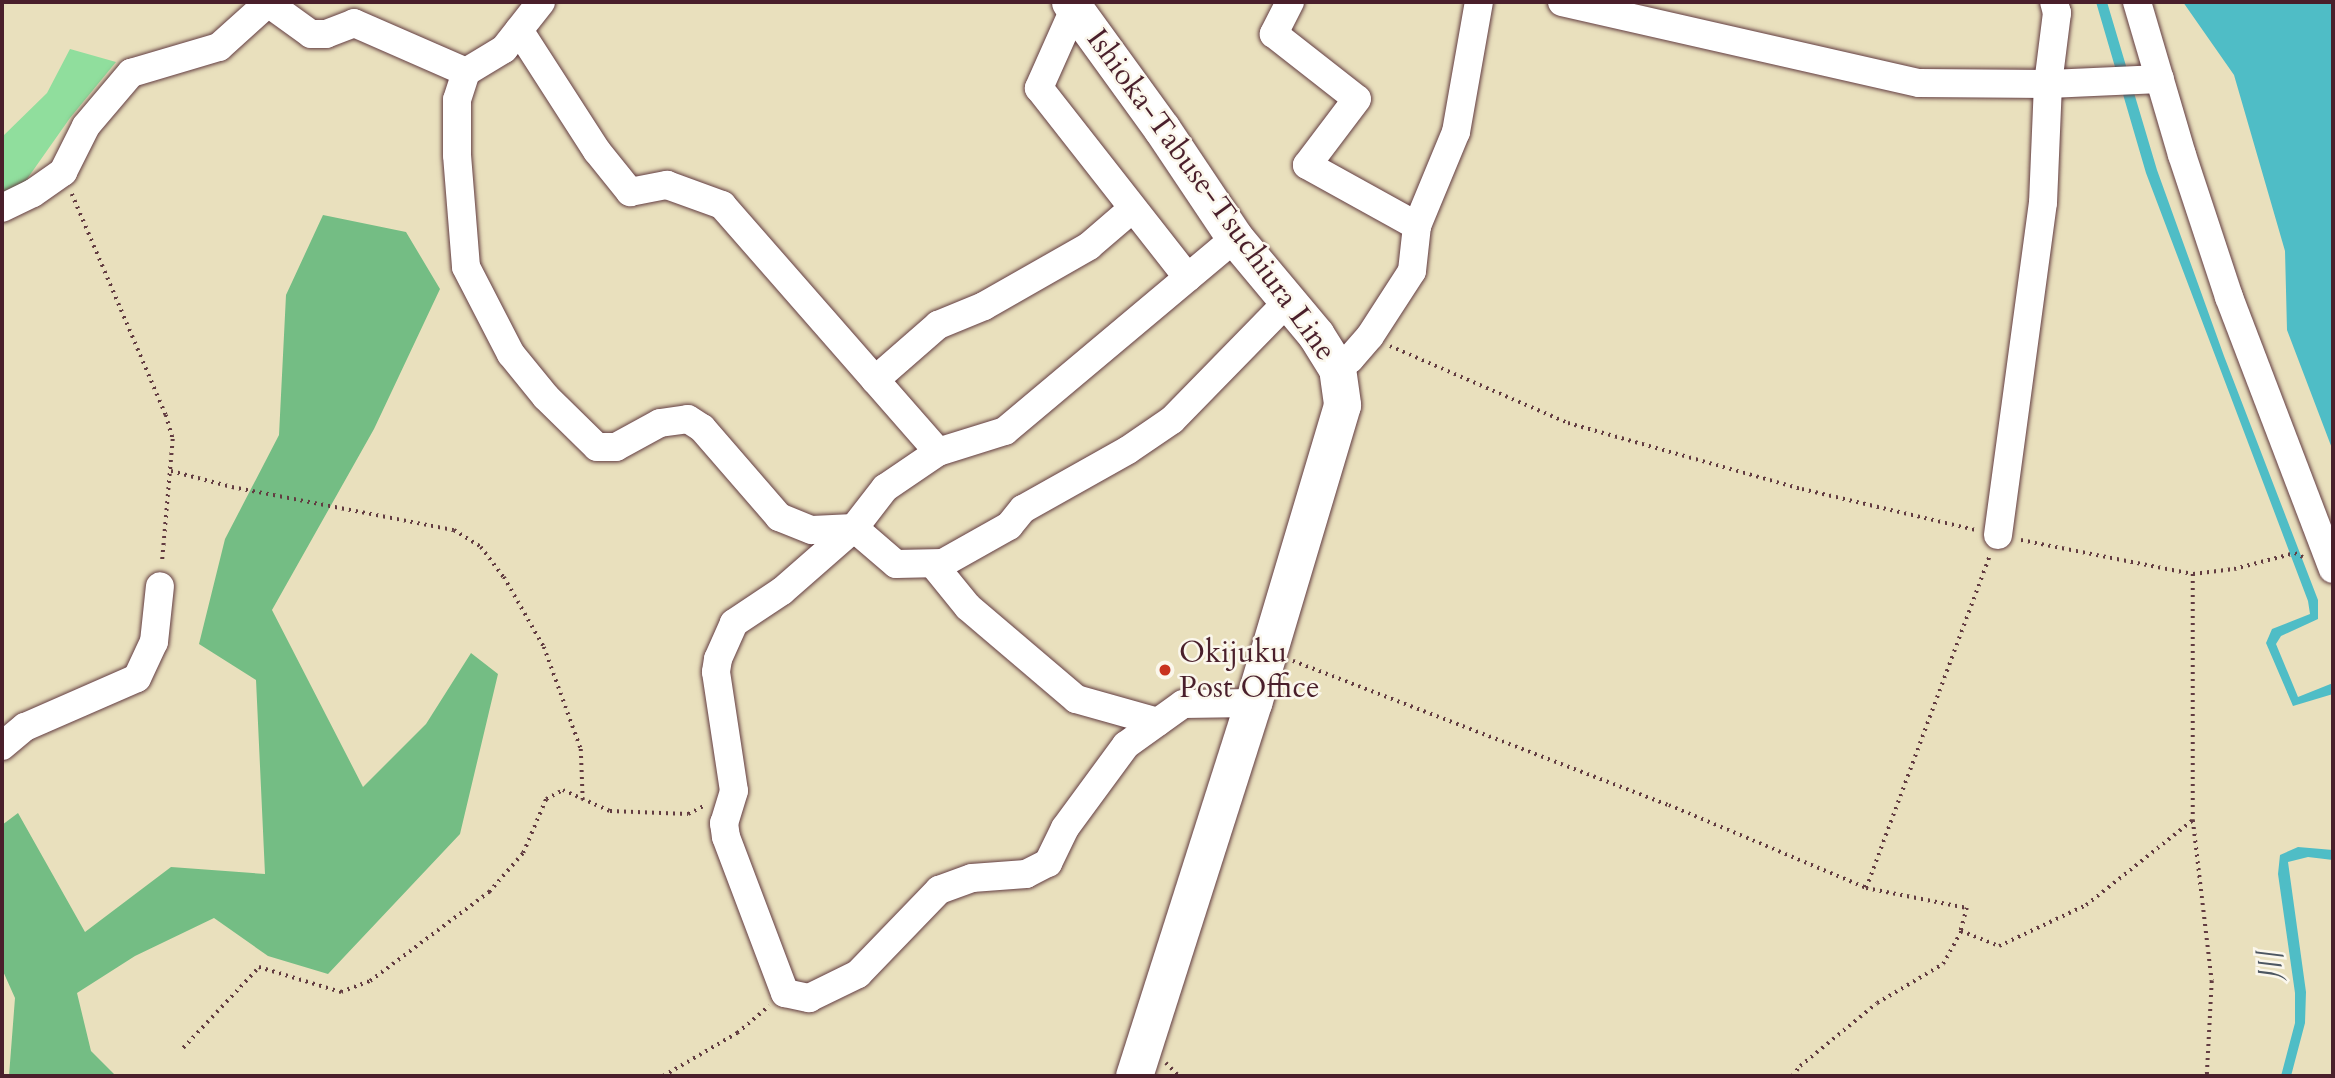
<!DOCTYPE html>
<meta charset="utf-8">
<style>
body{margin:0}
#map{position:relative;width:2335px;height:1078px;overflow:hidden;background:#e9e0bd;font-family:Cardo,"Noto Serif JP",serif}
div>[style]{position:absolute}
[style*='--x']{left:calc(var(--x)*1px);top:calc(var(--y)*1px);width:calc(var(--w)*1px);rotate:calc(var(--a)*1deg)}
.green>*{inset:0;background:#90de9d}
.forest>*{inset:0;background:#74bd84}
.water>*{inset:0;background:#4fbdc6}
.path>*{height:3.5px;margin-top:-1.75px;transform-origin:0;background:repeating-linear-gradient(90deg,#623c41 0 2px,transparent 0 7px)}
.roads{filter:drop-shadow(0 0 2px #623c41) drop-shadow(0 0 2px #623c41)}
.minor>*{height:28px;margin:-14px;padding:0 14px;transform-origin:14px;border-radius:14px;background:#fff}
.major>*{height:37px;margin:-18.5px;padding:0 18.5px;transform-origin:18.5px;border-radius:18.5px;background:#fff}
.dots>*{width:19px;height:19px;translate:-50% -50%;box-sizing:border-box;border:4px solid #fbf7ec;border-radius:50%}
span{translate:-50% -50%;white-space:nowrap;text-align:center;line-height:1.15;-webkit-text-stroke:5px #fbf7ec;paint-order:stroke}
.street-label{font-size:30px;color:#4a1f2b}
.poi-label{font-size:30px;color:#4a1f2b}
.left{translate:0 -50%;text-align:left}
.water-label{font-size:32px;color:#4c5661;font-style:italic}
.frame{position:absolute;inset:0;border:4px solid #4a1f2b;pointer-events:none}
</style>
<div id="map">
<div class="green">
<i style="clip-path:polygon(70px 49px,116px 62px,70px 118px,20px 189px,2px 195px,2px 137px,47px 93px)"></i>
</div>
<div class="forest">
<i style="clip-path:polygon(323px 215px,406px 232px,440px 289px,374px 429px,272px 610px,363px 787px,426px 724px,471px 653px,498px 674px,460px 834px,328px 974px,268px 956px,214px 918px,135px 956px,77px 993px,91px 1051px,116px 1076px,9px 1076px,15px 998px,2px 969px,2px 825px,18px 813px,85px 932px,171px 867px,265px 874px,256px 680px,199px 644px,225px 539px,279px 435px,286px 295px)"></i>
</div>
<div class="water">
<i style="clip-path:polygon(2096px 2px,2107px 2px,2157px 170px,2224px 356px,2318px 600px,2318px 619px,2281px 636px,2276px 644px,2298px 697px,2333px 683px,2333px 694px,2293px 706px,2266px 643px,2272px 629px,2310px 614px,2308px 601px,2146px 173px)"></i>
<i style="clip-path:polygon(2183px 2px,2333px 2px,2333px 451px,2287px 330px,2285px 251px,2234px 75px)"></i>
<i style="clip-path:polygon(2298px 847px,2333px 850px,2333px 860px,2308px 857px,2288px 862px,2306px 992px,2305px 1023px,2291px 1076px,2281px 1076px,2295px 1023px,2295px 993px,2278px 874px,2280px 855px)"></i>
</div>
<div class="path">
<i style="--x:72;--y:194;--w:240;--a:67"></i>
<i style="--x:166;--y:415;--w:25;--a:74"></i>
<i style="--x:173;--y:439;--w:125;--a:95"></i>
<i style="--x:1390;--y:346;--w:194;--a:23.4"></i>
<i style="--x:1568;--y:423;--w:243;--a:15.8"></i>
<i style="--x:1802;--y:489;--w:179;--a:13.3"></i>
<i style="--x:171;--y:471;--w:63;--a:14.7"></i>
<i style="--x:232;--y:487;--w:226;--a:11"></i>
<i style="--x:454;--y:530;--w:32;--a:32"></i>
<i style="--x:481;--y:547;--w:38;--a:53"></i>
<i style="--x:504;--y:577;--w:81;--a:60.3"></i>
<i style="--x:544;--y:647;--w:109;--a:70.1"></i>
<i style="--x:581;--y:749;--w:51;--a:87.8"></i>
<i style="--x:2021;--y:540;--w:175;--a:11.2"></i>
<i style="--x:2193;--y:574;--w:41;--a:-7"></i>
<i style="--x:2234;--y:569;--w:63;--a:-14.7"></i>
<i style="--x:2295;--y:553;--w:9;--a:27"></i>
<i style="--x:2193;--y:574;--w:246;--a:90"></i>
<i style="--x:2193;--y:820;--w:162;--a:83.3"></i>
<i style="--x:2212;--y:981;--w:95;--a:93"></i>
<i style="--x:1293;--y:661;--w:403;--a:21"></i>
<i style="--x:1669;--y:805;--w:214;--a:22.8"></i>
<i style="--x:1866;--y:888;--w:103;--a:11.2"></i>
<i style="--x:1967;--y:908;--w:24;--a:105"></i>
<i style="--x:1961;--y:931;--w:41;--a:21.5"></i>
<i style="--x:1999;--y:946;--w:96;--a:-25.2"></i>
<i style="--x:2086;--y:905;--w:137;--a:-38.5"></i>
<i style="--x:1866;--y:888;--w:355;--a:-69.6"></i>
<i style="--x:183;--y:1048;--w:111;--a:-46.8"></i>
<i style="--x:259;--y:967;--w:86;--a:17"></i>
<i style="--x:341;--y:992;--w:31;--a:-21"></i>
<i style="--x:370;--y:981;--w:149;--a:-36.8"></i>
<i style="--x:489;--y:892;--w:52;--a:-48.9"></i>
<i style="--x:523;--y:853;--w:59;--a:-66.9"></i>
<i style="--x:546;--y:799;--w:19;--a:-28"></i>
<i style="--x:563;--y:790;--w:51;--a:24.1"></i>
<i style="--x:610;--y:811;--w:78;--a:2.2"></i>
<i style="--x:688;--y:814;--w:18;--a:-27"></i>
<i style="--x:1166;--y:1063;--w:18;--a:45"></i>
<i style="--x:663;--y:1076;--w:86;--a:-30.2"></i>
<i style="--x:737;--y:1033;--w:42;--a:-40.2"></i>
<i style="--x:1792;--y:1076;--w:13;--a:-51"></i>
<i style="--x:1800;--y:1066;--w:99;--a:-39.3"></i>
<i style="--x:1877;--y:1003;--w:77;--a:-30.6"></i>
<i style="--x:1943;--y:964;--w:38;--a:-61"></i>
</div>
<div class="roads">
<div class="minor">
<i style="--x:541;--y:2;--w:60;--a:128.2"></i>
<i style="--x:504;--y:49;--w:44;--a:148.8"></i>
<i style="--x:466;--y:72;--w:29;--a:108"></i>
<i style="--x:457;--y:100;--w:55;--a:90"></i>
<i style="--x:457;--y:155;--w:112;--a:85.4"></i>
<i style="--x:466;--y:267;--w:98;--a:62.7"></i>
<i style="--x:511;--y:354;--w:55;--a:50.9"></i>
<i style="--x:546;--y:397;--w:71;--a:44.4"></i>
<i style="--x:597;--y:447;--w:19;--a:0"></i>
<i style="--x:616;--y:447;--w:50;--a:-28.6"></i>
<i style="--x:660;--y:423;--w:28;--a:-8"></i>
<i style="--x:688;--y:419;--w:17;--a:33"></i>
<i style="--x:702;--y:428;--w:118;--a:49.1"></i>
<i style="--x:779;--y:517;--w:35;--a:22"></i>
<i style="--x:812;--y:530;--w:42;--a:-2.7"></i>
<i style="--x:854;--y:528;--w:55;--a:40.6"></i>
<i style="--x:896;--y:564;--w:47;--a:-1.2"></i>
<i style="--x:943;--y:563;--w:76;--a:-29.3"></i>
<i style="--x:1009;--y:526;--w:22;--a:-51"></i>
<i style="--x:1023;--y:509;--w:120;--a:-29.3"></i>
<i style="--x:1128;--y:450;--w:53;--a:-34.3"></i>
<i style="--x:1172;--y:420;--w:165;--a:-45.7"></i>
<i style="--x:1290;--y:2;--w:36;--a:117"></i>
<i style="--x:1274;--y:34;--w:105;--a:38.1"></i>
<i style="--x:1357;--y:99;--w:83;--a:127.1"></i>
<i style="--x:1307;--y:165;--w:126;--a:29"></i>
<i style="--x:1562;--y:2;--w:366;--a:12.8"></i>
<i style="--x:1919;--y:83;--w:129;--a:0.4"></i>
<i style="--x:2048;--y:84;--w:112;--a:-2.6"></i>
<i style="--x:2137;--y:2;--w:159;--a:73.6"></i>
<i style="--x:2182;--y:155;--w:150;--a:71.7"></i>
<i style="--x:2229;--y:297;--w:291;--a:69.1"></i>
<i style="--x:268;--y:3;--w:53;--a:35.8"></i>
<i style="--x:311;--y:34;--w:15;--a:0"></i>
<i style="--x:326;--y:34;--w:30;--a:-21"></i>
<i style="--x:354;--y:23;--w:122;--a:23.6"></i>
<i style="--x:1075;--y:7;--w:89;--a:114"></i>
<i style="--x:1039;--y:88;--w:241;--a:51.9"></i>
<i style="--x:519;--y:30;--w:144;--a:57.2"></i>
<i style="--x:597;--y:151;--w:53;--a:51.2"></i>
<i style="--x:630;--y:192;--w:38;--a:-11"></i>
<i style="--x:667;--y:185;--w:59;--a:20"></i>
<i style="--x:722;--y:205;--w:328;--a:48.8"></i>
<i style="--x:2;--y:208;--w:34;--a:-26"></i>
<i style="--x:33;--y:193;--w:37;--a:-35"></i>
<i style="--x:63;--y:172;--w:51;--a:-63.4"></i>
<i style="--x:86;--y:126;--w:70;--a:-49.7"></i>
<i style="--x:131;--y:73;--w:92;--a:-16.5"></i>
<i style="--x:219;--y:47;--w:67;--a:-42"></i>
<i style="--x:1235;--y:238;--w:300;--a:140"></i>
<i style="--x:1005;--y:431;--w:70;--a:162.6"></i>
<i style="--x:938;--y:452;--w:64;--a:145.8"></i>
<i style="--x:885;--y:488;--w:51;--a:127.8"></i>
<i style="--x:854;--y:528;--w:96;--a:138.8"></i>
<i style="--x:782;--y:591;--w:58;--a:146.3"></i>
<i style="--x:734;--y:623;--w:39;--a:114"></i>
<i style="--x:718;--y:659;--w:13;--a:99"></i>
<i style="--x:716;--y:672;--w:120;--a:81.4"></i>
<i style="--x:734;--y:791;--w:34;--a:107"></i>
<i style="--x:724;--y:823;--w:14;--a:82"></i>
<i style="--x:726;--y:837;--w:167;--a:69.3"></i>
<i style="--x:785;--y:993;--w:25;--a:12"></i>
<i style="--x:809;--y:998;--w:55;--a:-26.1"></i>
<i style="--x:858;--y:974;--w:117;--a:-46"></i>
<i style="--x:939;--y:890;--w:35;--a:-20"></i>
<i style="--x:972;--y:878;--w:54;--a:-4.2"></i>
<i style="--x:1026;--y:874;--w:25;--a:-27"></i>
<i style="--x:1048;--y:863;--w:39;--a:-64"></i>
<i style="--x:1065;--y:828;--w:103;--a:-53.7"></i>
<i style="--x:1126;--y:745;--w:70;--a:-35.7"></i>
<i style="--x:1183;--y:704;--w:70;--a:-0.8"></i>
<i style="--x:1337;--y:368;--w:16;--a:-35"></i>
<i style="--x:1350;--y:359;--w:30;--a:-49"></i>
<i style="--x:1370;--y:336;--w:77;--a:-57.1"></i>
<i style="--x:1412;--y:271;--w:45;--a:-83.7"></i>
<i style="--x:1417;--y:226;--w:102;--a:-67.5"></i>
<i style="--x:1456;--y:132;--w:132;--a:-80"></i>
<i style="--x:875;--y:380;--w:84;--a:-41.1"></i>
<i style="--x:938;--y:325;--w:50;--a:-22.4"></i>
<i style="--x:984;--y:306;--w:121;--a:-29.7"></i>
<i style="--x:1089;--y:246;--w:57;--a:-40.7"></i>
<i style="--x:1998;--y:535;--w:335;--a:-82.3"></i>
<i style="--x:2043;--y:203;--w:119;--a:-87.6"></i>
<i style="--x:2048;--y:84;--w:72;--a:-82.8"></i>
<i style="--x:2057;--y:13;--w:11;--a:-105"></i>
<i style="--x:933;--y:564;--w:55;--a:50.9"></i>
<i style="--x:968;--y:607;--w:142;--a:40.4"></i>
<i style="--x:1076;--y:699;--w:85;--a:15.7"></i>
<i style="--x:2;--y:746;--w:30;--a:-40"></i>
<i style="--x:25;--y:727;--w:122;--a:-23.6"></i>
<i style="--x:137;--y:678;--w:40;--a:-65"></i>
<i style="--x:154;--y:642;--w:56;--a:-83.9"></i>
</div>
<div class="major">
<i style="--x:1070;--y:2;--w:157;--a:54.1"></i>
<i style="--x:1162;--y:129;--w:131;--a:56.2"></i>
<i style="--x:1235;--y:238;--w:126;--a:50.1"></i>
<i style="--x:1316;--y:335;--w:39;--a:58"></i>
<i style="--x:1337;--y:368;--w:37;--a:82"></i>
<i style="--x:1342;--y:405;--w:311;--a:106.6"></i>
<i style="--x:1253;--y:703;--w:392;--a:107.7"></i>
</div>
</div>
<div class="dots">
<i style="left:1165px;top:670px;background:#c8321e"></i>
</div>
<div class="street-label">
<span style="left:1211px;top:195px;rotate:54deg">Ishioka-Tabuse-Tsuchiura Line</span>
</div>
<div class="poi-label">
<span class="left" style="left:1179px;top:670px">Okijuku<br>Post Office</span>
</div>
<div class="water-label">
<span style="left:2273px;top:967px;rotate:-97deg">川</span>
</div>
<div class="frame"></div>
</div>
